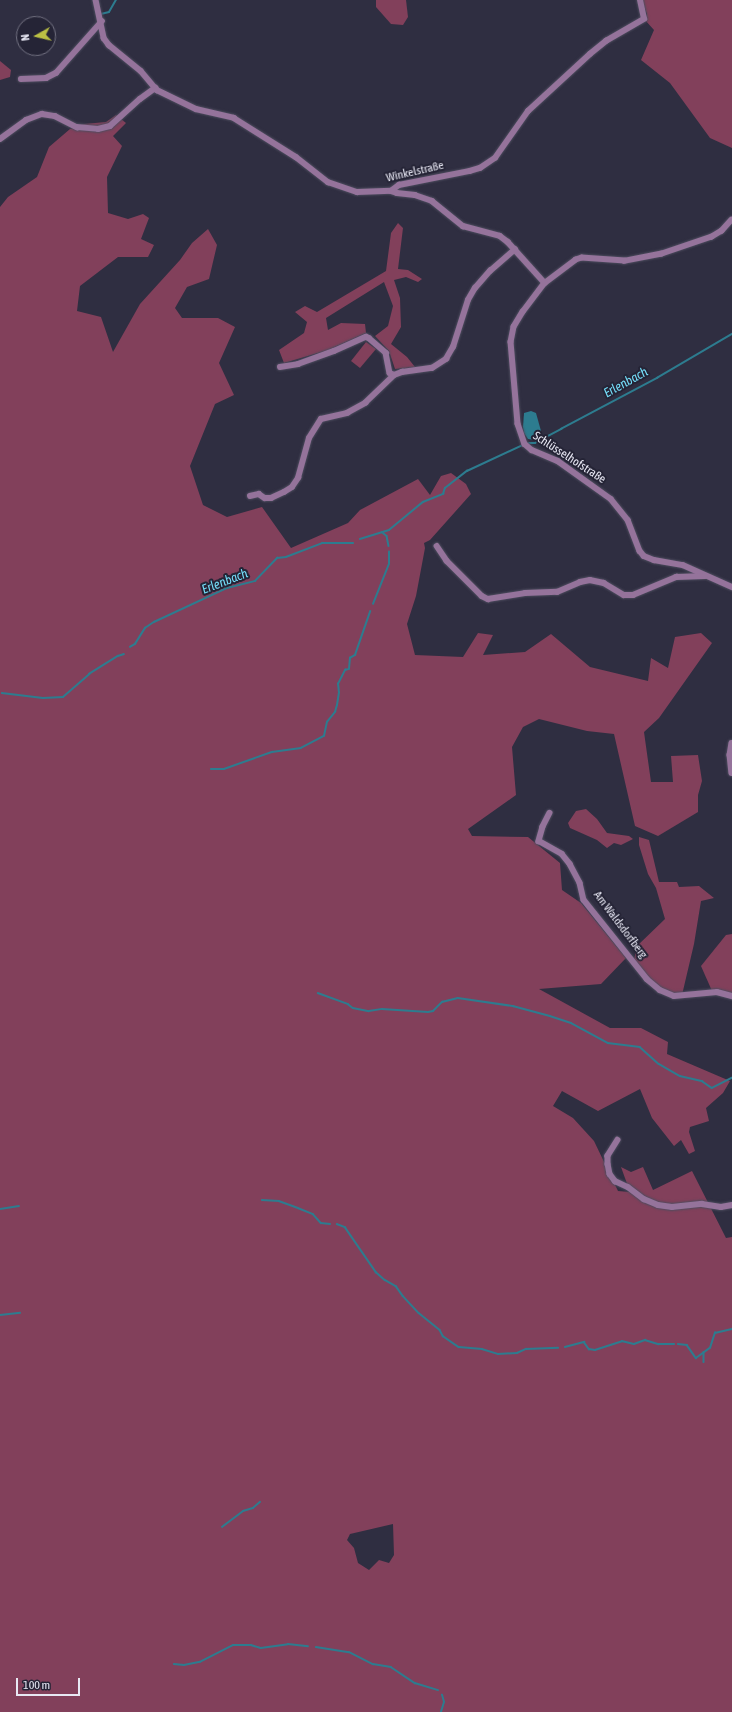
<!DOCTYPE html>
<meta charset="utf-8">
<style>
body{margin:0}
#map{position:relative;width:732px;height:1712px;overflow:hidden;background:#2f2e41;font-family:"Asap Condensed",sans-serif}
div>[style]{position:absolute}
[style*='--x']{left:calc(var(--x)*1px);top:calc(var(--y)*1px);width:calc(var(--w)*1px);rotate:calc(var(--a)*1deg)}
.green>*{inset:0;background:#82405b}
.water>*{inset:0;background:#2d7c8f}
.stream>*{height:1.5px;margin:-0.75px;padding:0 0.75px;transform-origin:0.75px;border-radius:0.75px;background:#2d7c8f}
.roads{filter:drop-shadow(0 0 1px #4d4c5e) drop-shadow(0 0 1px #4d4c5e)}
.minor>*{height:5.5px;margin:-2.75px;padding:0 2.75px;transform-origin:2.75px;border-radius:2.75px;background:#95739b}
span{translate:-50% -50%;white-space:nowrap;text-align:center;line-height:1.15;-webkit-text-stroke:4px #252436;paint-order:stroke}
.street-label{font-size:12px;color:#e8e8f4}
.water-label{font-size:13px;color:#75dffa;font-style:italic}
.north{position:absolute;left:16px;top:16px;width:40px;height:40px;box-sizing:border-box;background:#252436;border:1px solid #737282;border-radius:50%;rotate:262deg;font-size:11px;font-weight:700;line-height:16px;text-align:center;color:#e8e8f4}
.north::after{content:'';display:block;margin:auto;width:14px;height:18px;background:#bbc044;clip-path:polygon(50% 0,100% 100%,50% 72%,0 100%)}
.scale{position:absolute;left:16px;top:1678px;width:64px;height:18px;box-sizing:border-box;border:2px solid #e8e8f4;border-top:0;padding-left:5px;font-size:12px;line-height:14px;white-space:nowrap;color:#e8e8f4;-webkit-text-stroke:3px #252436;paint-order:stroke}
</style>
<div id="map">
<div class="green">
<i style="clip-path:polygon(376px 0,406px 0,408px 17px,403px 25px,391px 24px,376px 7px)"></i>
<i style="clip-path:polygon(642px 0,732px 0,732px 148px,710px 138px,670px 83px,641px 60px,654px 30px,645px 20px,647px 14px)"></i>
<i style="clip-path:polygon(0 61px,11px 70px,10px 77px,0 80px)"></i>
<i style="clip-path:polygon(evenodd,116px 115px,126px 123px,113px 136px,122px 146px,107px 177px,108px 213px,128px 219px,143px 214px,149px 218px,141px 239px,154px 245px,148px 257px,118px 257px,80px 286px,77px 311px,101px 317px,113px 352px,140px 304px,180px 260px,192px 243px,208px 229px,217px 245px,209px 279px,187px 287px,175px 308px,182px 318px,218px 318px,235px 327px,219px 363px,234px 395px,215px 404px,190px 466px,203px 505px,227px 517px,262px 507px,291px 548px,348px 523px,360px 510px,418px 479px,430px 495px,441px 476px,451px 473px,466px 484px,471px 494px,430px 540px,424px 543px,425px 548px,416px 596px,407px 624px,415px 655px,463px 657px,478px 633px,493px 635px,483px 655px,525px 652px,551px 634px,590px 667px,648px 681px,651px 658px,668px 668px,675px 637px,701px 633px,712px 643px,659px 718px,644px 732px,651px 782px,673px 782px,671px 756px,698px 755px,702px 781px,698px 795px,698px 812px,658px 836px,635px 826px,614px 734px,587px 731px,539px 719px,523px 727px,512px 747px,516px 795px,468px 829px,472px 836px,528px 837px,560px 863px,562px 890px,581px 903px,626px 958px,601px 984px,539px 989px,610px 1028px,641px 1028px,668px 1042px,667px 1054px,730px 1081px,723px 1093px,706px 1108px,709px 1121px,690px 1127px,689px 1132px,695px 1151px,689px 1154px,681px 1140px,674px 1146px,652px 1118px,640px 1089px,598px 1111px,562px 1091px,553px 1106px,573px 1118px,594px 1141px,618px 1191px,630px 1192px,621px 1167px,631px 1172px,643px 1167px,653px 1190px,692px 1171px,726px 1238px,732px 1237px,732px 1712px,0 1712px,0 207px,8px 197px,37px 177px,49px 147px,70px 129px,84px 124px,106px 122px,116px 115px,393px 1524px,394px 1555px,389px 1563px,379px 1560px,369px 1570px,358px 1563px,354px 1548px,347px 1540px,350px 1534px,393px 1524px)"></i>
<i style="clip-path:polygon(398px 223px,403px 228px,398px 269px,408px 270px,422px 279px,418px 282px,406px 277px,394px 280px,400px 298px,401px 327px,391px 344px,407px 357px,415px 367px,395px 369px,389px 351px,375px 336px,388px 326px,393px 306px,384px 282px,326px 318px,328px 330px,341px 323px,365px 324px,366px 333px,328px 350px,284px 363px,279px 350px,304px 333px,307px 322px,295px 312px,305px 306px,317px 312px,386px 271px,391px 233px)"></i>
<i style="clip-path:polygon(366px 342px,376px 349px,360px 368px,351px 361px)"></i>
<i style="clip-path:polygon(586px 809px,597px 819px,607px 833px,629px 836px,633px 839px,621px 845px,614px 843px,607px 848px,597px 840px,570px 828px,568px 823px,576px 811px)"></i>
<i style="clip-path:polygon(639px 837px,649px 840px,659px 882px,677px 882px,679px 887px,699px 886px,714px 898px,701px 901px,694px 944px,682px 995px,670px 993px,659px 987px,647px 977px,634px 960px,637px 946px,665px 919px,656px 888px,648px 874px,639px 845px)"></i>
<i style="clip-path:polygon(732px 934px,732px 995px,712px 991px,701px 966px,726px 935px)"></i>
</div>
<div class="water">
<i style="clip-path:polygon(531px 411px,536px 413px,541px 431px,540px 437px,535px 440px,528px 439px,524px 433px,523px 427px,524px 413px)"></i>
</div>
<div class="stream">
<i style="--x:101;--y:14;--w:8;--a:-14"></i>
<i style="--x:109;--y:12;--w:14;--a:-60"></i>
<i style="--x:528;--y:443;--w:7;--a:0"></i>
<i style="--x:535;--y:443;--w:30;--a:-28"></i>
<i style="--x:561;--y:429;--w:109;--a:-28"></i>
<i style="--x:657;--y:378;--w:87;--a:-30.4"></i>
<i style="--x:382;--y:532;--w:6;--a:39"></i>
<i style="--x:387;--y:536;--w:10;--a:79"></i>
<i style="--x:360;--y:539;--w:30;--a:-17"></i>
<i style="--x:389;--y:530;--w:44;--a:-39.5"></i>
<i style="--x:423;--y:502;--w:22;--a:-22"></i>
<i style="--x:443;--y:494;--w:6;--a:-72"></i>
<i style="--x:445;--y:488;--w:28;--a:-38"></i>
<i style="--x:467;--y:471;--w:62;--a:-24.9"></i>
<i style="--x:373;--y:604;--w:43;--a:-68.2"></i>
<i style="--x:389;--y:564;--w:12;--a:-90"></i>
<i style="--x:130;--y:647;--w:6;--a:-31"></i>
<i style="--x:135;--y:644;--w:19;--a:-58"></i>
<i style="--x:145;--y:628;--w:11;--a:-34"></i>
<i style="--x:154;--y:622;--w:81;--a:-25"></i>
<i style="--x:227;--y:588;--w:29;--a:-14"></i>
<i style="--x:255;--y:581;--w:32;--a:-46"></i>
<i style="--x:277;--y:558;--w:9;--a:-6"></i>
<i style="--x:286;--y:557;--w:39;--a:-21"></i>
<i style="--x:322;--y:543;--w:31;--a:0"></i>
<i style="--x:2;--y:693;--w:41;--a:7"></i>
<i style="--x:43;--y:698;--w:20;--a:-3"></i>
<i style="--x:63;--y:697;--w:35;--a:-41"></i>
<i style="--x:89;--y:674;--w:34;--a:-32"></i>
<i style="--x:118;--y:656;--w:6;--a:-18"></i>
<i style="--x:211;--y:769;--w:13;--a:0"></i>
<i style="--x:224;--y:769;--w:51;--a:-19.5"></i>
<i style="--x:272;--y:752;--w:29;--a:-8"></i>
<i style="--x:301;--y:748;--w:26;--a:-28"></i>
<i style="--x:324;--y:736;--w:14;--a:-78"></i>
<i style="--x:327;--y:722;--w:13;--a:-51"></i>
<i style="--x:335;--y:712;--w:7;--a:-74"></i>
<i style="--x:337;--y:705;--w:12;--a:-81"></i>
<i style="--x:339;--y:693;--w:9;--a:-96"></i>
<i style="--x:338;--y:684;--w:16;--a:-63"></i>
<i style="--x:345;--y:670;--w:4;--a:-14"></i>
<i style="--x:349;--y:669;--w:11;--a:-85"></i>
<i style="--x:350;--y:658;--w:6;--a:-31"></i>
<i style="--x:355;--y:655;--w:46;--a:-70.8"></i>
<i style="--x:318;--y:993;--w:32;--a:20"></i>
<i style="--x:348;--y:1004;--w:6;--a:39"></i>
<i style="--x:353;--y:1008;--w:16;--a:11"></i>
<i style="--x:369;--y:1011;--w:13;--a:-9"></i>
<i style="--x:382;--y:1009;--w:46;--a:3.7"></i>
<i style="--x:428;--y:1012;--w:5;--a:-11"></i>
<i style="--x:433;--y:1011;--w:13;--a:-45"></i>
<i style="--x:442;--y:1002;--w:16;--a:-14"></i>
<i style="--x:458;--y:998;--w:56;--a:8.3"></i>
<i style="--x:513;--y:1006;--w:38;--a:15"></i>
<i style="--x:550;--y:1016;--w:22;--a:18"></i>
<i style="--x:571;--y:1023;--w:42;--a:28.4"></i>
<i style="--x:608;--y:1043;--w:32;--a:7"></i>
<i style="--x:640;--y:1047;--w:25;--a:42"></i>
<i style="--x:659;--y:1064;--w:24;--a:30"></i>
<i style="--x:680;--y:1076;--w:23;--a:13"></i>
<i style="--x:702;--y:1081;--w:12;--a:35"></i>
<i style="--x:712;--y:1088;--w:22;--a:-27"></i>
<i style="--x:262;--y:1200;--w:17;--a:3"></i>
<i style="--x:279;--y:1201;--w:20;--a:20"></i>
<i style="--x:298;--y:1208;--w:16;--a:22"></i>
<i style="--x:313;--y:1214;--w:12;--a:48"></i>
<i style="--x:321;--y:1223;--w:9;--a:6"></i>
<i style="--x:0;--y:1209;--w:19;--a:-9"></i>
<i style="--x:337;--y:1224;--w:9;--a:21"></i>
<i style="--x:345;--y:1227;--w:55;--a:55.4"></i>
<i style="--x:376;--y:1272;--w:12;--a:42"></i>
<i style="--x:385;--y:1280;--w:13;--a:29"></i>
<i style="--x:396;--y:1286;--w:12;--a:55"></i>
<i style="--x:403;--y:1296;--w:23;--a:47"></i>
<i style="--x:419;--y:1313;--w:27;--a:39"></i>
<i style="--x:440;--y:1330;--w:7;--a:63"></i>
<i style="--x:443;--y:1336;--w:19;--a:35"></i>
<i style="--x:459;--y:1347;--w:23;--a:5"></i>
<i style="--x:482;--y:1349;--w:17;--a:17"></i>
<i style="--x:498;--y:1354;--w:19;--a:-3"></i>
<i style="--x:517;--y:1353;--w:10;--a:-24"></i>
<i style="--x:526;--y:1349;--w:32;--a:-2"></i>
<i style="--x:0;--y:1315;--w:20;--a:-6"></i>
<i style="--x:678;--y:1344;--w:9;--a:6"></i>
<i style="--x:687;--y:1345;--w:16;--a:55"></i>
<i style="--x:696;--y:1358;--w:17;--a:-36"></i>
<i style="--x:710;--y:1348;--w:16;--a:-72"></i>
<i style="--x:715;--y:1333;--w:17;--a:-13"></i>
<i style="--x:565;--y:1347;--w:20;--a:-15"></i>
<i style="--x:584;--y:1342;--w:9;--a:54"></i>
<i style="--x:589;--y:1349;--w:6;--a:9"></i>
<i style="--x:595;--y:1350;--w:28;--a:-18"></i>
<i style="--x:622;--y:1341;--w:12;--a:14"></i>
<i style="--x:634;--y:1344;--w:12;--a:-20"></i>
<i style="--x:645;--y:1340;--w:14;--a:17"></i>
<i style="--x:658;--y:1344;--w:16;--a:0"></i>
<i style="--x:704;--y:1352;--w:10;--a:90"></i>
<i style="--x:222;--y:1527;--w:26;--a:-37"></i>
<i style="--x:243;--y:1511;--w:10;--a:-17"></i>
<i style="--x:253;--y:1508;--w:9;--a:-41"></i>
<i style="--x:316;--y:1647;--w:33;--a:9"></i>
<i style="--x:349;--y:1652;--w:27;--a:27"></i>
<i style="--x:373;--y:1664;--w:18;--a:9"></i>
<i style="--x:391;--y:1667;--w:29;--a:34"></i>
<i style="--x:415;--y:1683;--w:24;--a:17"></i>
<i style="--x:174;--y:1664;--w:10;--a:6"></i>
<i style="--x:184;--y:1665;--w:16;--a:-11"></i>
<i style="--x:200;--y:1662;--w:37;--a:-27"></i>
<i style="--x:233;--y:1645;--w:18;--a:0"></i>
<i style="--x:251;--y:1645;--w:10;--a:17"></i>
<i style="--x:261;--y:1648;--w:27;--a:-8"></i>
<i style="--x:288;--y:1644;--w:20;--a:6"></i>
<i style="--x:441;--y:1712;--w:10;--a:-73"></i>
<i style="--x:444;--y:1702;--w:7;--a:-106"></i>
</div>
<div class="roads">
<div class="minor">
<i style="--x:96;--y:0;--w:39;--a:78"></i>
<i style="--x:104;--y:38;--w:9;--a:54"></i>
<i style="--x:109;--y:45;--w:41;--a:39.1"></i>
<i style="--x:141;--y:71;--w:25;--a:50"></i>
<i style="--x:157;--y:90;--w:43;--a:26"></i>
<i style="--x:196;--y:109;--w:39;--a:13"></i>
<i style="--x:234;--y:118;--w:73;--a:32.2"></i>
<i style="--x:296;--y:157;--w:41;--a:38"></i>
<i style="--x:328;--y:182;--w:31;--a:19"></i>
<i style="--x:357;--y:192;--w:34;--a:-2"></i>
<i style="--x:391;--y:191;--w:10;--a:-37"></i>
<i style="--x:399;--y:185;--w:72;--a:-11.2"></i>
<i style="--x:470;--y:171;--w:10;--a:-17"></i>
<i style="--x:480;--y:168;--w:18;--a:-34"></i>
<i style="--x:495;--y:158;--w:57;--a:-54.9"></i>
<i style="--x:528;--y:111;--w:84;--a:-42.6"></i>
<i style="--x:590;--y:54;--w:21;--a:-39"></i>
<i style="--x:606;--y:41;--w:44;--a:-30.1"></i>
<i style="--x:644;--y:19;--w:19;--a:-102"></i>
<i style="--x:21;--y:79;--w:25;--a:-2"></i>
<i style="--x:46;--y:78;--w:11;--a:-27"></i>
<i style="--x:56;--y:73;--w:69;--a:-48.5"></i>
<i style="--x:0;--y:139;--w:32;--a:-36"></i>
<i style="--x:26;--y:120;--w:17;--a:-21"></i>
<i style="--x:42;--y:114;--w:13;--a:9"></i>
<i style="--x:55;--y:116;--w:25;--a:27"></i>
<i style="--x:77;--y:127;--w:21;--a:5"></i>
<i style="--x:98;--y:129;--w:12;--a:-14"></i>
<i style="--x:110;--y:126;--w:40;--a:-42"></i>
<i style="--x:140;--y:99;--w:19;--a:-36"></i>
<i style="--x:391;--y:191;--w:6;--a:18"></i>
<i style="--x:397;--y:193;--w:18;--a:6"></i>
<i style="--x:415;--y:195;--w:18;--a:19"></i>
<i style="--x:432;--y:201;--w:40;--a:39"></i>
<i style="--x:463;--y:226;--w:38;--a:15"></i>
<i style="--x:500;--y:236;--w:10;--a:37"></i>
<i style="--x:508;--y:242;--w:55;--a:47.9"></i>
<i style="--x:732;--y:220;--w:15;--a:132"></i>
<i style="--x:722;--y:231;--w:12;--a:149"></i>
<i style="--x:712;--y:237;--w:53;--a:161.2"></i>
<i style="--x:662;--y:254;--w:38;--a:169"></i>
<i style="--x:625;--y:261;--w:43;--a:-176"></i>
<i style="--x:582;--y:258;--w:6;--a:162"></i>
<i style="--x:576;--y:260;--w:39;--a:143"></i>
<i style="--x:545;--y:283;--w:36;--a:127"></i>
<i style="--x:523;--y:312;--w:17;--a:121"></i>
<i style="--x:514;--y:327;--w:15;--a:101"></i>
<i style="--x:511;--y:342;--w:82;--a:85.1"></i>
<i style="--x:518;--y:424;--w:21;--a:71"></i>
<i style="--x:525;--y:444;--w:9;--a:41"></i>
<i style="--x:532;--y:450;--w:28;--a:23"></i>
<i style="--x:558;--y:461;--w:65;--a:35.6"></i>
<i style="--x:611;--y:499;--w:27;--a:51"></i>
<i style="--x:628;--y:520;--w:33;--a:69"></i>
<i style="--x:640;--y:551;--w:6;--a:51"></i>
<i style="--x:644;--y:556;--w:11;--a:22"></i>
<i style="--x:654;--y:560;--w:29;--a:10"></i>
<i style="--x:683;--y:565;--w:54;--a:24.2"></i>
<i style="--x:280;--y:367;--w:18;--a:-9"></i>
<i style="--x:298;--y:364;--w:38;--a:-20"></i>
<i style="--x:334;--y:351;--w:35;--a:-24"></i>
<i style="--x:366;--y:337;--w:3;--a:18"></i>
<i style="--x:369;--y:338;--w:23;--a:41"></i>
<i style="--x:386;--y:353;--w:20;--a:79"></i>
<i style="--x:390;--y:373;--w:4;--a:27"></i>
<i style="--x:250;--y:496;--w:9;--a:-13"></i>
<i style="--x:259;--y:494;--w:7;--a:34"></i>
<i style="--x:265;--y:498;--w:6;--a:0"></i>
<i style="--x:271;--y:498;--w:14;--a:-25"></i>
<i style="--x:284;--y:492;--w:9;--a:-32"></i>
<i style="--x:292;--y:487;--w:11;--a:-56"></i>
<i style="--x:298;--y:478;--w:41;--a:-74.6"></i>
<i style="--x:309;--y:438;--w:22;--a:-58"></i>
<i style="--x:321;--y:419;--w:27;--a:-13"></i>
<i style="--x:347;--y:413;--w:21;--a:-29"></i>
<i style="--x:365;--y:403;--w:40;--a:-44"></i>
<i style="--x:394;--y:375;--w:9;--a:-21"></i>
<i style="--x:402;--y:372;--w:30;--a:-8"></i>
<i style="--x:432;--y:368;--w:17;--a:-33"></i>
<i style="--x:446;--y:359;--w:14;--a:-60"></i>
<i style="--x:453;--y:347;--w:49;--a:-72.3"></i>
<i style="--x:468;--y:300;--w:14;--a:-60"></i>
<i style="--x:475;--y:288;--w:23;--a:-49"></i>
<i style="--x:490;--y:271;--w:33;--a:-41"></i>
<i style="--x:437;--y:546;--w:18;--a:56"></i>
<i style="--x:447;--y:561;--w:49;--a:45"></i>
<i style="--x:482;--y:596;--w:7;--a:27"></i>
<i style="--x:488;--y:599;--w:37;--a:-9"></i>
<i style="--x:525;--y:593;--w:32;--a:-2"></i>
<i style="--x:557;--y:592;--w:25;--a:-23"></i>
<i style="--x:580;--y:582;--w:10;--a:-11"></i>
<i style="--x:590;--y:580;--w:14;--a:12"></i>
<i style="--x:604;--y:583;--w:23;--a:31"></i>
<i style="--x:624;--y:595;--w:9;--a:0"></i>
<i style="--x:633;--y:595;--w:47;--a:-22.7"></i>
<i style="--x:676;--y:577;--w:29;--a:-2"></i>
<i style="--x:732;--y:743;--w:12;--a:99"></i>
<i style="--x:730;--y:755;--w:18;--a:84"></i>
<i style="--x:550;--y:813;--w:16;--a:117"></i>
<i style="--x:543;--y:827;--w:15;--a:106"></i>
<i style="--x:539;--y:841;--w:26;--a:29"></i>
<i style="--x:562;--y:854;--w:13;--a:51"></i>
<i style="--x:570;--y:864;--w:21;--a:62"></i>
<i style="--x:580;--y:883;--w:17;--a:77"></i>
<i style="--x:584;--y:900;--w:101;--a:51.4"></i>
<i style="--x:647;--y:979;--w:17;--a:40"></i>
<i style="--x:660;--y:990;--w:15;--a:23"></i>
<i style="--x:674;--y:996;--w:43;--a:-5.3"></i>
<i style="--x:717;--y:992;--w:16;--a:15"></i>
<i style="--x:618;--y:1140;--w:19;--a:122"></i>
<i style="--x:608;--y:1156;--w:8;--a:90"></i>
<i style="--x:608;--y:1164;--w:10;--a:79"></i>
<i style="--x:610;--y:1174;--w:9;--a:54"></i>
<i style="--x:615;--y:1181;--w:14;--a:25"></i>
<i style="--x:628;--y:1187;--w:20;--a:37"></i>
<i style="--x:644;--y:1199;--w:15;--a:23"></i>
<i style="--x:658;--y:1205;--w:14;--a:8"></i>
<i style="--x:672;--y:1207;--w:30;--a:-6"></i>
<i style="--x:702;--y:1204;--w:19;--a:9"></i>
<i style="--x:721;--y:1207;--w:11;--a:-10"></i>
</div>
</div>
<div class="street-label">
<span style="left:415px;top:172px;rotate:-13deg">Winkelstraße</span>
<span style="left:569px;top:458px;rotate:33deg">Schlüsselhofstraße</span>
<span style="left:620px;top:925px;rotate:53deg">Am Waldsdorfberg</span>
</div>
<div class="water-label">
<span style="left:626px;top:383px;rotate:-29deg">Erlenbach</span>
<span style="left:225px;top:582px;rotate:-21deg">Erlenbach</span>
</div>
<div class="north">N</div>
<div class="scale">100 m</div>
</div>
